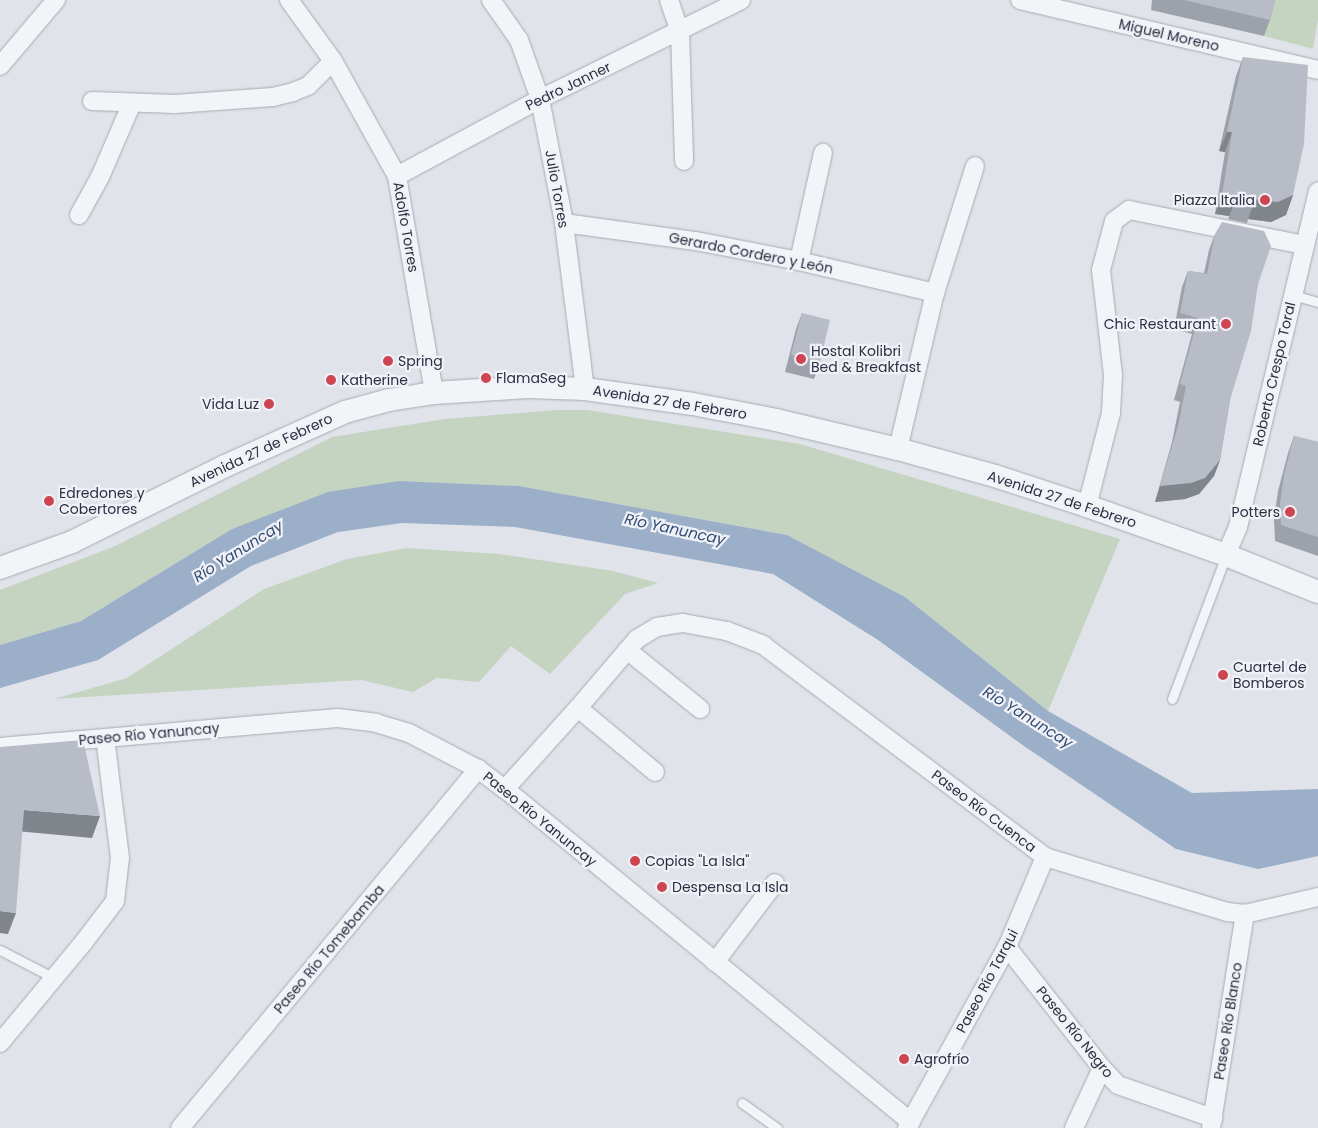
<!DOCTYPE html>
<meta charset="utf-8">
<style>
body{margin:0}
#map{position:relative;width:1318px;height:1128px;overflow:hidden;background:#e0e3e9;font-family:Poppins,sans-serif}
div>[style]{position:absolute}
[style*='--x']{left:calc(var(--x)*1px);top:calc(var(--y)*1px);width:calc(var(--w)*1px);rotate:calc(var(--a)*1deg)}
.green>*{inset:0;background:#c5d3c1}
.water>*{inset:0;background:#9bafc9}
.roads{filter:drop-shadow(0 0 1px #a5aab3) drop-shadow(0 0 1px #a5aab3)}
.service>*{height:9px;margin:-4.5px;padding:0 4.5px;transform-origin:4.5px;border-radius:4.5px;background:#f3f4f7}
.minor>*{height:18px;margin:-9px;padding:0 9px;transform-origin:9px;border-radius:9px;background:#f3f4f7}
.tertiary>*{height:22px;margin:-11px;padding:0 11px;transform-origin:11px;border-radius:11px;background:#f3f4f7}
.wall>*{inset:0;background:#9da2aa}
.shaded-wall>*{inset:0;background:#80848b}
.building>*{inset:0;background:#b7bcc6}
.dots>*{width:14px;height:14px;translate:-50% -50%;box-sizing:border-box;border:2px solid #f0f2f7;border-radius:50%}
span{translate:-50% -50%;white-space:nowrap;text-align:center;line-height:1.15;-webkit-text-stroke:4.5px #f0f2f7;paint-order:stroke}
.street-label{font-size:14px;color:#293041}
.poi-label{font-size:14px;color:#293041}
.right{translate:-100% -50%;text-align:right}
.left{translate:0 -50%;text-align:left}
.water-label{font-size:15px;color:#334c75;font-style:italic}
</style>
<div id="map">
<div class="green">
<i style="clip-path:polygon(1273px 0,1318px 0,1318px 19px,1313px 49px,1264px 36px)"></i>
<i style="clip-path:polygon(558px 410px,587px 410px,800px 444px,1120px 539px,1048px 711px,905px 597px,787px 535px,519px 486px,399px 481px,232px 529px,81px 621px,0 645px,0 590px,113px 547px,332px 437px,445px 419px)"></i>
<i style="clip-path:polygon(407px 548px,499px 554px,613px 571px,658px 583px,625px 594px,550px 674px,511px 646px,479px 682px,437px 678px,413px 692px,361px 680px,54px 699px,127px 678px,264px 589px,347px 559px)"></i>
</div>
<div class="water">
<i style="clip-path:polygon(399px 481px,519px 486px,787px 535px,905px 597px,1048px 711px,1192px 793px,1318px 789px,1318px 856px,1258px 869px,1176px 849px,1024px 746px,878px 640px,773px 574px,515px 527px,402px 523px,338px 532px,251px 566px,98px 660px,0 688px,0 645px,81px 621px,232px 529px,328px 492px)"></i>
</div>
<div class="roads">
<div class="service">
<i style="--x:1293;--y:295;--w:26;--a:16"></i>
<i style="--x:1172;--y:699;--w:154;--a:-69.4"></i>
<i style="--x:0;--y:950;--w:61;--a:27.4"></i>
<i style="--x:742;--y:1103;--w:43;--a:35.5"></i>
</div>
<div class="minor">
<i style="--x:289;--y:0;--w:75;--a:54.2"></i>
<i style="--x:333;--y:61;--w:132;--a:60.9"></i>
<i style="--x:397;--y:176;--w:220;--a:80.3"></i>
<i style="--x:491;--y:0;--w:49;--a:55"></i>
<i style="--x:519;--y:40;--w:63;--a:70.4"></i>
<i style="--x:540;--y:99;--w:126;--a:79"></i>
<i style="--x:564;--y:223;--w:167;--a:82.8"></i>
<i style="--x:669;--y:0;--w:34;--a:71"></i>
<i style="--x:680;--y:32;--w:129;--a:88.2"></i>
<i style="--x:1020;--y:0;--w:306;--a:13.2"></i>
<i style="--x:0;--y:66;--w:87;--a:-49.7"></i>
<i style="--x:92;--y:101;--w:83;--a:2.1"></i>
<i style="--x:175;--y:104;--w:98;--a:-4.1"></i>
<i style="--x:273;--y:97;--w:21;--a:-14"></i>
<i style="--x:293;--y:92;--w:16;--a:-22"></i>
<i style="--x:308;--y:86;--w:35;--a:-45"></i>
<i style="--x:397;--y:176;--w:162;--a:-28.3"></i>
<i style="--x:540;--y:99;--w:224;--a:-26.2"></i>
<i style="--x:79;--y:215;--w:43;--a:-61.1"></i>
<i style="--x:100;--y:177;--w:81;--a:-66.6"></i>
<i style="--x:564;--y:223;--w:133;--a:7.8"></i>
<i style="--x:696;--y:241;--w:105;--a:11"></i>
<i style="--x:799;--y:261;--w:140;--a:13.2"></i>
<i style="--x:799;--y:261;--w:111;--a:-77.5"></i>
<i style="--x:898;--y:449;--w:160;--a:-76.7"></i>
<i style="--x:935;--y:293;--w:133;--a:-72.5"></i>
<i style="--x:1087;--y:506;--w:96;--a:-75.5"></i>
<i style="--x:1111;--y:413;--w:38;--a:-87"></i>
<i style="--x:1113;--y:375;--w:106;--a:-96.5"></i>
<i style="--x:1101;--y:270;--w:51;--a:-75.1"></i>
<i style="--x:1114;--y:221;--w:19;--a:-36"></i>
<i style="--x:1129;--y:210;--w:178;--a:11.3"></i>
<i style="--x:1226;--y:555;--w:30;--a:-67"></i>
<i style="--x:1238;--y:527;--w:345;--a:-76.6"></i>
<i style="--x:627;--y:650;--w:94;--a:38.9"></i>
<i style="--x:578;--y:708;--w:100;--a:39.7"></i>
<i style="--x:0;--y:747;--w:339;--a:-4.9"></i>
<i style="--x:338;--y:718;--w:38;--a:7"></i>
<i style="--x:376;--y:723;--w:34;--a:17"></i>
<i style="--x:409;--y:733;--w:78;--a:27.6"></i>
<i style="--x:478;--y:769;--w:34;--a:37"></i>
<i style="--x:505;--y:789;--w:525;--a:39.36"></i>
<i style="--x:505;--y:789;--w:109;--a:-48"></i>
<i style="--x:578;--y:708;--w:91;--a:-49.5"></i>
<i style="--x:637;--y:639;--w:23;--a:-31"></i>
<i style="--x:657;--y:627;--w:26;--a:-9"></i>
<i style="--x:683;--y:623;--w:45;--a:10.3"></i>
<i style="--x:727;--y:631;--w:39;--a:21"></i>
<i style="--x:763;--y:645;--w:353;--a:36.9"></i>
<i style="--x:1045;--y:857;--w:190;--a:16.8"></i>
<i style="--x:1227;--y:912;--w:18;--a:6"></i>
<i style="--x:1245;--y:914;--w:75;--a:-13.1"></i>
<i style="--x:1007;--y:947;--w:154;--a:51.9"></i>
<i style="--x:1102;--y:1068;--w:23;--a:47"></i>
<i style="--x:1118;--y:1085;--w:101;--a:19.2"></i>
<i style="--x:715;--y:962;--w:99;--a:-52.8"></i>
<i style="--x:0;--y:1043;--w:130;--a:-50.3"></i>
<i style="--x:83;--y:943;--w:53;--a:-52.7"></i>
<i style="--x:115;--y:901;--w:43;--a:-83.4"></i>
<i style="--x:120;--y:858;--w:121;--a:-97.1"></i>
<i style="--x:180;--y:1128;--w:467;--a:-50.3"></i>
<i style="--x:907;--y:1128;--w:207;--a:-61.1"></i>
<i style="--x:1007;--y:947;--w:98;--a:-67.1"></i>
<i style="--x:1074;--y:1128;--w:66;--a:-65"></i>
<i style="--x:1211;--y:1128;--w:217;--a:-81"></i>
</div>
<div class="tertiary">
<i style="--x:0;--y:568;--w:77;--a:-19.9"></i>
<i style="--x:72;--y:542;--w:169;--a:-26.4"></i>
<i style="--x:223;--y:467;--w:134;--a:-24.3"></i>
<i style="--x:345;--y:412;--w:46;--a:-15.3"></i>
<i style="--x:389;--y:400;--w:46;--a:-8.8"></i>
<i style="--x:434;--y:393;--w:94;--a:-3.7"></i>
<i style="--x:528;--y:387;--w:57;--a:2"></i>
<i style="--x:585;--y:389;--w:109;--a:7.9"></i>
<i style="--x:693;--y:404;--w:85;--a:10.9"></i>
<i style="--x:776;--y:420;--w:125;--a:13.4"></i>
<i style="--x:898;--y:449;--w:101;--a:15.6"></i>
<i style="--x:995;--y:476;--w:97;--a:18.1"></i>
<i style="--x:1087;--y:506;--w:147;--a:19.4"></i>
<i style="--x:1226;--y:555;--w:99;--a:21.9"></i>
</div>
</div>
<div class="wall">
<i style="clip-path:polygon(1152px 0,1275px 0,1270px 20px,1264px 36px,1151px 10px)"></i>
<i style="clip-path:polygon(1243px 57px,1293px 195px,1286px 215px,1271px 222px,1248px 219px,1247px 223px,1228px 219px,1229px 216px,1215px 214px,1225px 152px,1219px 151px,1236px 76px)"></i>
<i style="clip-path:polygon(1215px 234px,1258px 284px,1230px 400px,1220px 460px,1214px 476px,1199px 494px,1185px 499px,1155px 502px,1172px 442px,1180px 402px,1174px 400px,1192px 334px,1174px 329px,1182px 287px,1188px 271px,1204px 273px,1209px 250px)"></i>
<i style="clip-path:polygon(802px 313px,820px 362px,814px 379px,785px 372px,796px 329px)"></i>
<i style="clip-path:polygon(1294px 436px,1318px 442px,1318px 556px,1275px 541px,1274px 519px,1278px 491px,1288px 453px)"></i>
</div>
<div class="shaded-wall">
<i style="clip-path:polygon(1227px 132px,1232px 132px,1225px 152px,1219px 151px)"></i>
<i style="clip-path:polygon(1222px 195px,1237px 197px,1229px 216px,1215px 214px)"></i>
<i style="clip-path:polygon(1293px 195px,1286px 215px,1271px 222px,1248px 219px,1254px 203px,1252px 199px)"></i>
<i style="clip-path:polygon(1220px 460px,1214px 476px,1199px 494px,1185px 499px,1155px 502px,1160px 486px)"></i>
<i style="clip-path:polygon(24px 810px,100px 816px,92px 838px,16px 831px)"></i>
<i style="clip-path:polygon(0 911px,16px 913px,8px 934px,0 933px)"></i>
</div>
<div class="building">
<i style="clip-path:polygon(1184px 0,1275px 0,1270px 20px)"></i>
<i style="clip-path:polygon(1243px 57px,1308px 65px,1304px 144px,1293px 195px,1278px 202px,1252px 199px,1254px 203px,1235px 199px,1237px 197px,1222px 195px,1232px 132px,1227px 132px)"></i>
<i style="clip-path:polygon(1222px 222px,1264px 231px,1271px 246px,1258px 284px,1251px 331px,1230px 400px,1220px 460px,1205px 478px,1191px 483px,1160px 486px,1178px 426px,1186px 386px,1180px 384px,1198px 318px,1180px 313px,1188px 271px,1207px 274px,1215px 234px)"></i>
<i style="clip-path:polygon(802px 313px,830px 320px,820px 362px,791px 355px)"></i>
<i style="clip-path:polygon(1294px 436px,1318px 442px,1318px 537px,1281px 525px,1280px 503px,1284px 475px)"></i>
<i style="clip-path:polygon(83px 740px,100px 816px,24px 810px,16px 913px,0 911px,0 747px)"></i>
</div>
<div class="dots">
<i style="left:1265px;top:200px;background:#ce4551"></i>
<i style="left:1226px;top:324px;background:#ce4551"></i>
<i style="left:801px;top:359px;background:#ce4551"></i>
<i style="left:388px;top:361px;background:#ce4551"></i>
<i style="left:486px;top:378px;background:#ce4551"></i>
<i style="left:331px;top:380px;background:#ce4551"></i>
<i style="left:269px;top:404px;background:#ce4551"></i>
<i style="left:49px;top:501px;background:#ce4551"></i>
<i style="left:1290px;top:512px;background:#ce4551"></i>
<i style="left:1223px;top:675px;background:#ce4551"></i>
<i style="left:635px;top:861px;background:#ce4551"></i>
<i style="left:662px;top:887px;background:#ce4551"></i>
<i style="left:904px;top:1059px;background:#ce4551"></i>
</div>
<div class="street-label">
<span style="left:1169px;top:35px;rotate:13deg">Miguel Moreno</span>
<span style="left:568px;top:86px;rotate:-26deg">Pedro Janner</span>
<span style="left:557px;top:189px;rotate:80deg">Julio Torres</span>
<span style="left:406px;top:227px;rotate:80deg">Adolfo Torres</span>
<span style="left:751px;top:253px;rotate:11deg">Gerardo Cordero y León</span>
<span style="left:1274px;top:374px;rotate:-77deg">Roberto Crespo Toral</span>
<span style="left:670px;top:402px;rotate:9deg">Avenida 27 de Febrero</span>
<span style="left:261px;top:450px;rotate:-25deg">Avenida 27 de Febrero</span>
<span style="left:1062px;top:499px;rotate:18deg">Avenida 27 de Febrero</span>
<span style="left:149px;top:734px;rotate:-5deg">Paseo Río Yanuncay</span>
<span style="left:984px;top:811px;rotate:37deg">Paseo Río Cuenca</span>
<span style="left:540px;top:819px;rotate:39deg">Paseo Río Yanuncay</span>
<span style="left:329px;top:949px;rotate:-50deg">Paseo Río Tomebamba</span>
<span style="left:987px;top:981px;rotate:-62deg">Paseo Río Tarqui</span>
<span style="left:1228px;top:1021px;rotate:-81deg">Paseo Río Blanco</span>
<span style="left:1075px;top:1032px;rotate:51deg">Paseo Río Negro</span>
</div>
<div class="poi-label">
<span class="right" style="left:1255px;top:200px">Piazza Italia</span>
<span class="right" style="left:1216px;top:324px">Chic Restaurant</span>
<span class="left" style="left:811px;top:359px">Hostal Kolibri<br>Bed &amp; Breakfast</span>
<span class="left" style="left:398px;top:361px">Spring</span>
<span class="left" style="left:496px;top:378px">FlamaSeg</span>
<span class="left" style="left:341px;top:380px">Katherine</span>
<span class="right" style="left:259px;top:404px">Vida Luz</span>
<span class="left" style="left:59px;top:501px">Edredones y<br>Cobertores</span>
<span class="right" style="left:1280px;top:512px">Potters</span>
<span class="left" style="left:1233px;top:675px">Cuartel de<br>Bomberos</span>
<span class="left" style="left:645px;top:861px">Copias "La Isla"</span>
<span class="left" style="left:672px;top:887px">Despensa La Isla</span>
<span class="left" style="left:914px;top:1059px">Agrofrío</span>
</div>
<div class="water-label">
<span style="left:675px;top:529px;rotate:12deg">Río Yanuncay</span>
<span style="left:238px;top:551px;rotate:-32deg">Río Yanuncay</span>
<span style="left:1028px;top:717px;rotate:32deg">Río Yanuncay</span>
</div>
</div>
